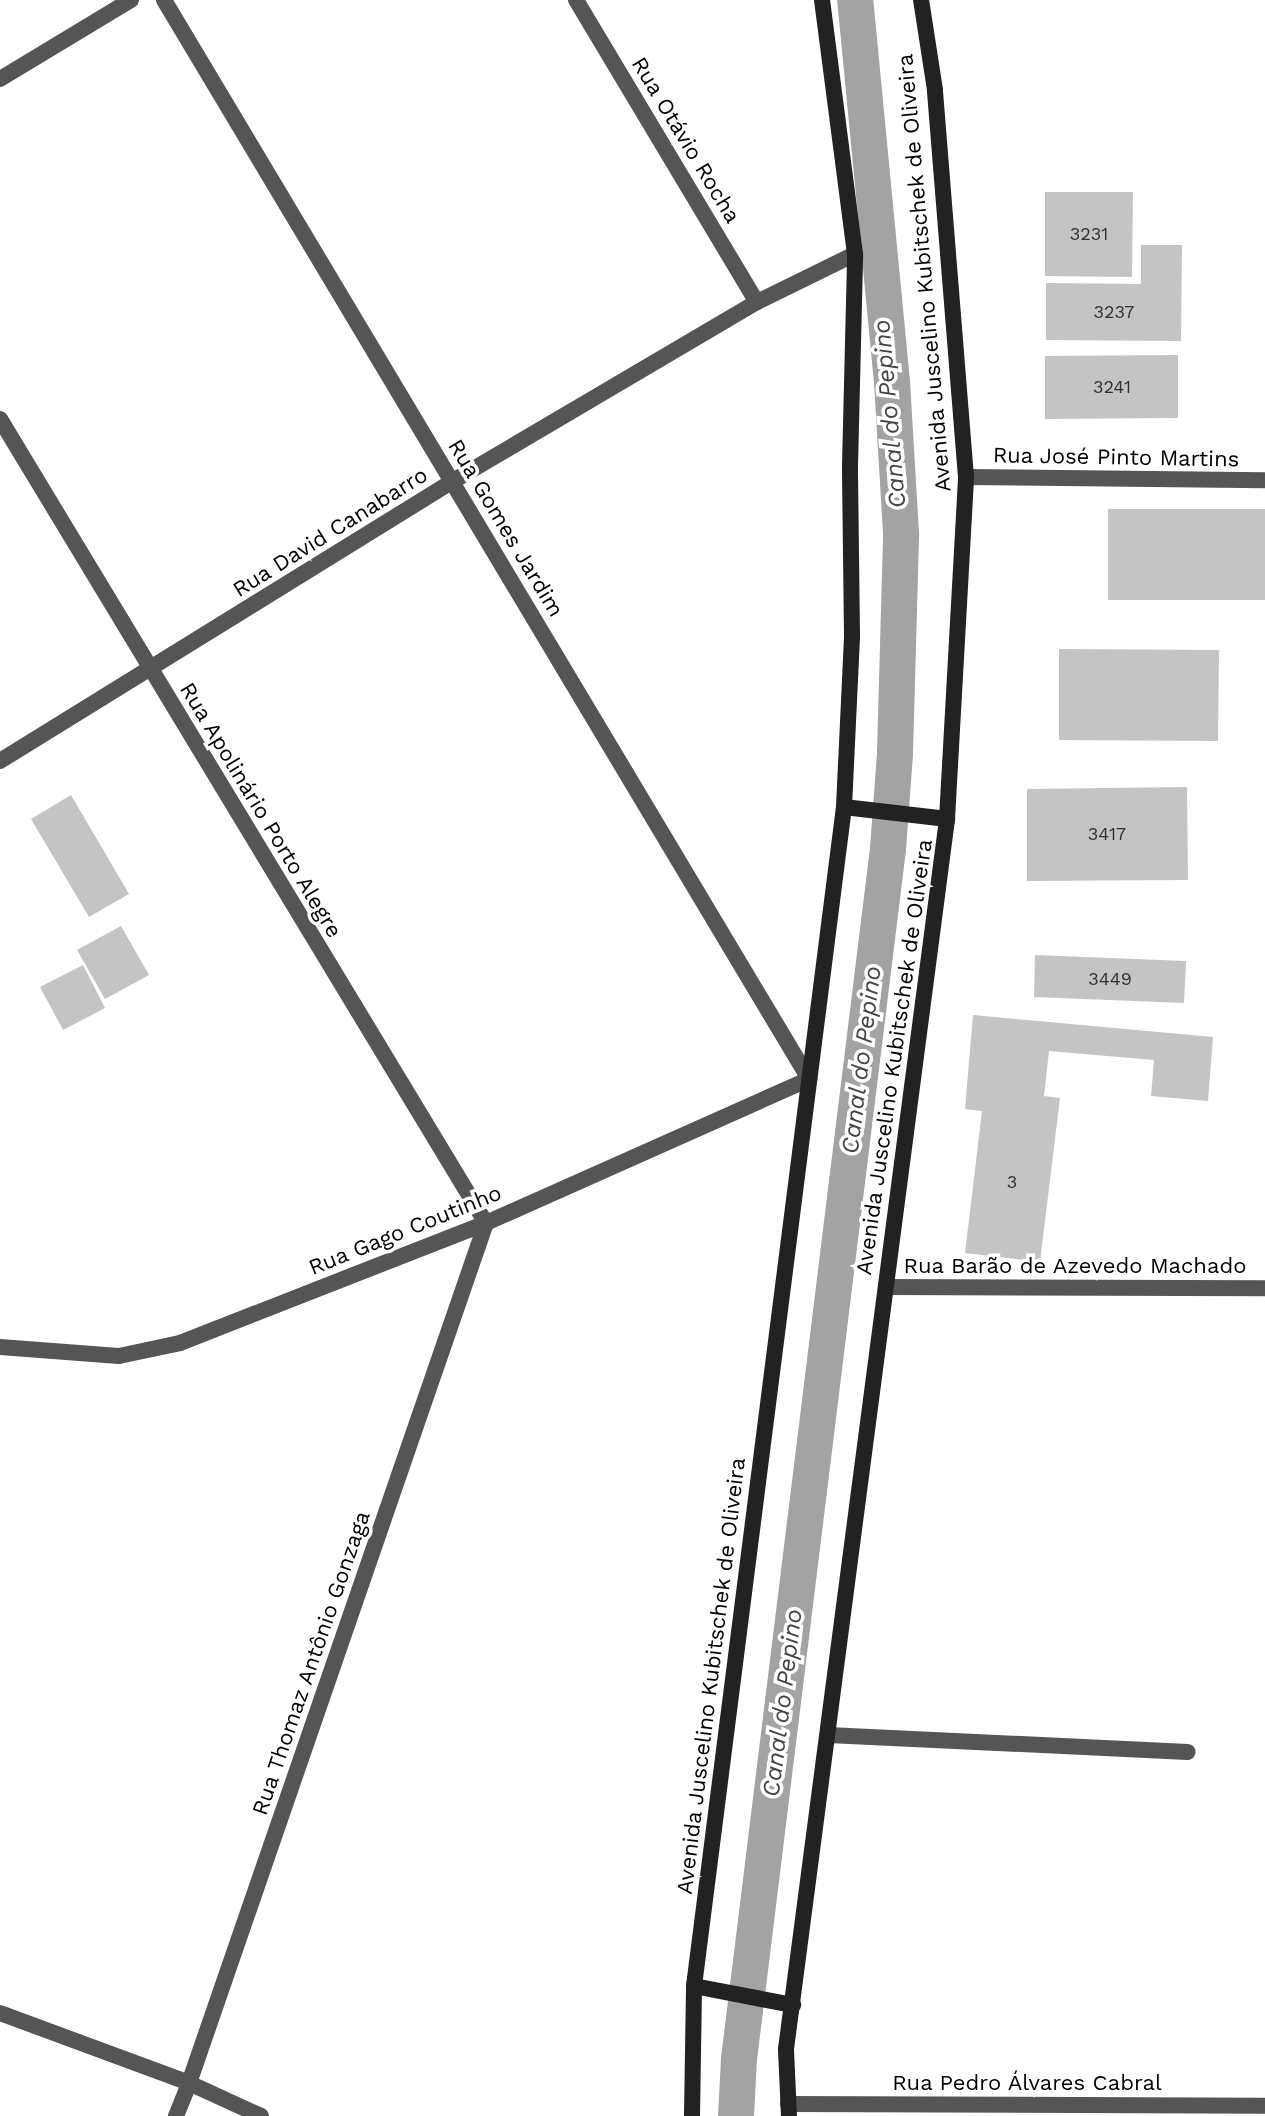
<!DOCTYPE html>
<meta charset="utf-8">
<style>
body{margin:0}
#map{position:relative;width:1265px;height:2116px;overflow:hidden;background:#fff;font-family:"Work Sans",sans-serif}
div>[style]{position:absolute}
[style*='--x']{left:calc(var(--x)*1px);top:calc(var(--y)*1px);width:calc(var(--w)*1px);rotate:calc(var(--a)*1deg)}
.canal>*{height:36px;margin:-18px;padding:0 18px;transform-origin:18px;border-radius:18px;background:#a3a3a3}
.building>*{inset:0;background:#c4c4c4}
.service>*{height:16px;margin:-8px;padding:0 8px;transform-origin:8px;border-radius:8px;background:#555}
.minor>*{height:16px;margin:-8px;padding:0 8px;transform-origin:8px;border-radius:8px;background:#555}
.tertiary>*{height:16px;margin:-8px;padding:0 8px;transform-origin:8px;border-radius:8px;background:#555}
.secondary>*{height:16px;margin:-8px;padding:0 8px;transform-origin:8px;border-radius:8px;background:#222}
span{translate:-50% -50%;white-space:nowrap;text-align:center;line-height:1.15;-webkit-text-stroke:7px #fff;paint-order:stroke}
.number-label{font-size:18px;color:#313131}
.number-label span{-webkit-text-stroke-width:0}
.street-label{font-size:22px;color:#000}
.water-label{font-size:24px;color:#444;font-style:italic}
</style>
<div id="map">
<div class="canal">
<i style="--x:736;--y:2116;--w:57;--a:-87"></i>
<i style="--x:739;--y:2059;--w:1219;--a:-82.98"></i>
<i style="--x:888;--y:849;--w:96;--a:-85.8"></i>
<i style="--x:895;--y:753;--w:220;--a:-88.4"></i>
<i style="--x:901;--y:533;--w:151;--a:-93.4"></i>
<i style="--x:892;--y:382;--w:384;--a:-95.5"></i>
</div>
<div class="building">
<i style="clip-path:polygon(1045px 192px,1133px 192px,1132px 277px,1045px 276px)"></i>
<i style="clip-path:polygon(1141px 245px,1182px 245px,1181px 341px,1046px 340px,1046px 283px,1141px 284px)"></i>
<i style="clip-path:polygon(1178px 355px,1178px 418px,1045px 419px,1045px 356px)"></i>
<i style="clip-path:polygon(1108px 509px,1265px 509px,1265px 600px,1108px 600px)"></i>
<i style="clip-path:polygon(1059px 649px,1219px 650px,1218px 741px,1059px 740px)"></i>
<i style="clip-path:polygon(1187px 787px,1188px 880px,1027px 881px,1027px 789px)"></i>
<i style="clip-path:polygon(71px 795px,129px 894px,89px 917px,31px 819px)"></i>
<i style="clip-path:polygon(121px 926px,149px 975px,105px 999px,77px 950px)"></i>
<i style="clip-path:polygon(1035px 955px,1186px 961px,1184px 1003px,1034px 997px)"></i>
<i style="clip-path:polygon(83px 965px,105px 1008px,63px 1030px,40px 987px)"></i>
<i style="clip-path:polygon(973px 1015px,1213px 1037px,1208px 1101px,1151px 1096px,1154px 1060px,1049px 1051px,1044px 1096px,1060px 1098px,1040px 1262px,965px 1253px,982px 1111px,965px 1109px)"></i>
</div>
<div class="service">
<i style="--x:828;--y:1735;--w:360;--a:2.7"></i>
</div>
<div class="minor">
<i style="--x:576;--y:0;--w:352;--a:59.1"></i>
<i style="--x:0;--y:419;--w:939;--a:58.85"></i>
<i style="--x:486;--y:1223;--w:910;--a:109.05"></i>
<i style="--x:0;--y:761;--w:533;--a:-31.72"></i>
<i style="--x:453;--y:481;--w:353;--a:-30.5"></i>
<i style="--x:757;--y:302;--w:109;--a:-26.1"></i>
<i style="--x:886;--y:1287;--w:379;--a:0.2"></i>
<i style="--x:0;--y:1347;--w:119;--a:4.3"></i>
<i style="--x:119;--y:1356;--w:62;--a:-12"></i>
<i style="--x:180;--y:1343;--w:329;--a:-21.4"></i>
<i style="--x:486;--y:1223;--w:354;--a:-24"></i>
<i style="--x:809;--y:1079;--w:1257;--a:-120.87"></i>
<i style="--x:788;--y:2104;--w:477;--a:0.2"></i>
</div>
<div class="tertiary">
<i style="--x:0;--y:79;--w:153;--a:-31.1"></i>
<i style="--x:966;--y:477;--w:299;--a:0.6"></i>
<i style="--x:0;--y:2013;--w:202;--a:20.3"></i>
<i style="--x:189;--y:2083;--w:79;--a:24.6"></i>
<i style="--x:176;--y:2116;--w:35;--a:-68"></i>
</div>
<div class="secondary">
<i style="--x:844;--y:807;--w:104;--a:6.6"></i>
<i style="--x:694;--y:1986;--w:101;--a:10.9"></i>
<i style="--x:692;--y:2116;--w:130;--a:-89.1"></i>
<i style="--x:694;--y:1986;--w:1189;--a:-82.75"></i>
<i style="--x:844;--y:807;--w:171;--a:-87.3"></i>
<i style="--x:852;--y:636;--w:170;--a:-90.7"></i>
<i style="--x:850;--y:466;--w:212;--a:-88.6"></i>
<i style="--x:855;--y:254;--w:256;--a:-97.4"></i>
<i style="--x:789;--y:2116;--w:67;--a:-92.6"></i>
<i style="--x:786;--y:2049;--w:1240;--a:-82.54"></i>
<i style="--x:947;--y:819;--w:343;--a:-86.8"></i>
<i style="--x:966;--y:477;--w:388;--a:-94.6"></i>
<i style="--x:935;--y:90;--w:91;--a:-98.8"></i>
</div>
<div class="number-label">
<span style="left:1089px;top:234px">3231</span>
<span style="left:1114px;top:312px">3237</span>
<span style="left:1112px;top:387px">3241</span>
<span style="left:1107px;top:834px">3417</span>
<span style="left:1110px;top:979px">3449</span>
<span style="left:1012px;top:1182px">3</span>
</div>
<div class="street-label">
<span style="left:686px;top:140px;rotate:59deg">Rua Otávio Rocha</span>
<span style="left:924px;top:273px;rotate:-95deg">Avenida Juscelino Kubitschek de Oliveira</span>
<span style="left:1116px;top:457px;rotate:1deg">Rua José Pinto Martins</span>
<span style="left:506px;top:528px;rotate:59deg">Rua Gomes Jardim</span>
<span style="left:330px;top:532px;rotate:-32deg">Rua David Canabarro</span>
<span style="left:261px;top:810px;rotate:59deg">Rua Apolinário Porto Alegre</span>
<span style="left:894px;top:1057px;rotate:-82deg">Avenida Juscelino Kubitschek de Oliveira</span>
<span style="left:405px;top:1230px;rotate:-22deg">Rua Gago Coutinho</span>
<span style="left:1075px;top:1266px">Rua Barão de Azevedo Machado</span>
<span style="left:311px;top:1663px;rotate:-71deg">Rua Thomaz Antônio Gonzaga</span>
<span style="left:711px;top:1676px;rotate:-83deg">Avenida Juscelino Kubitschek de Oliveira</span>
<span style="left:1027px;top:2083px">Rua Pedro Álvares Cabral</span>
</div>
<div class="water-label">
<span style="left:890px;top:414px;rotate:-95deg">Canal do Pepino</span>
<span style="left:862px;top:1060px;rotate:-83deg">Canal do Pepino</span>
<span style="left:783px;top:1703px;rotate:-83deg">Canal do Pepino</span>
</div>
</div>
